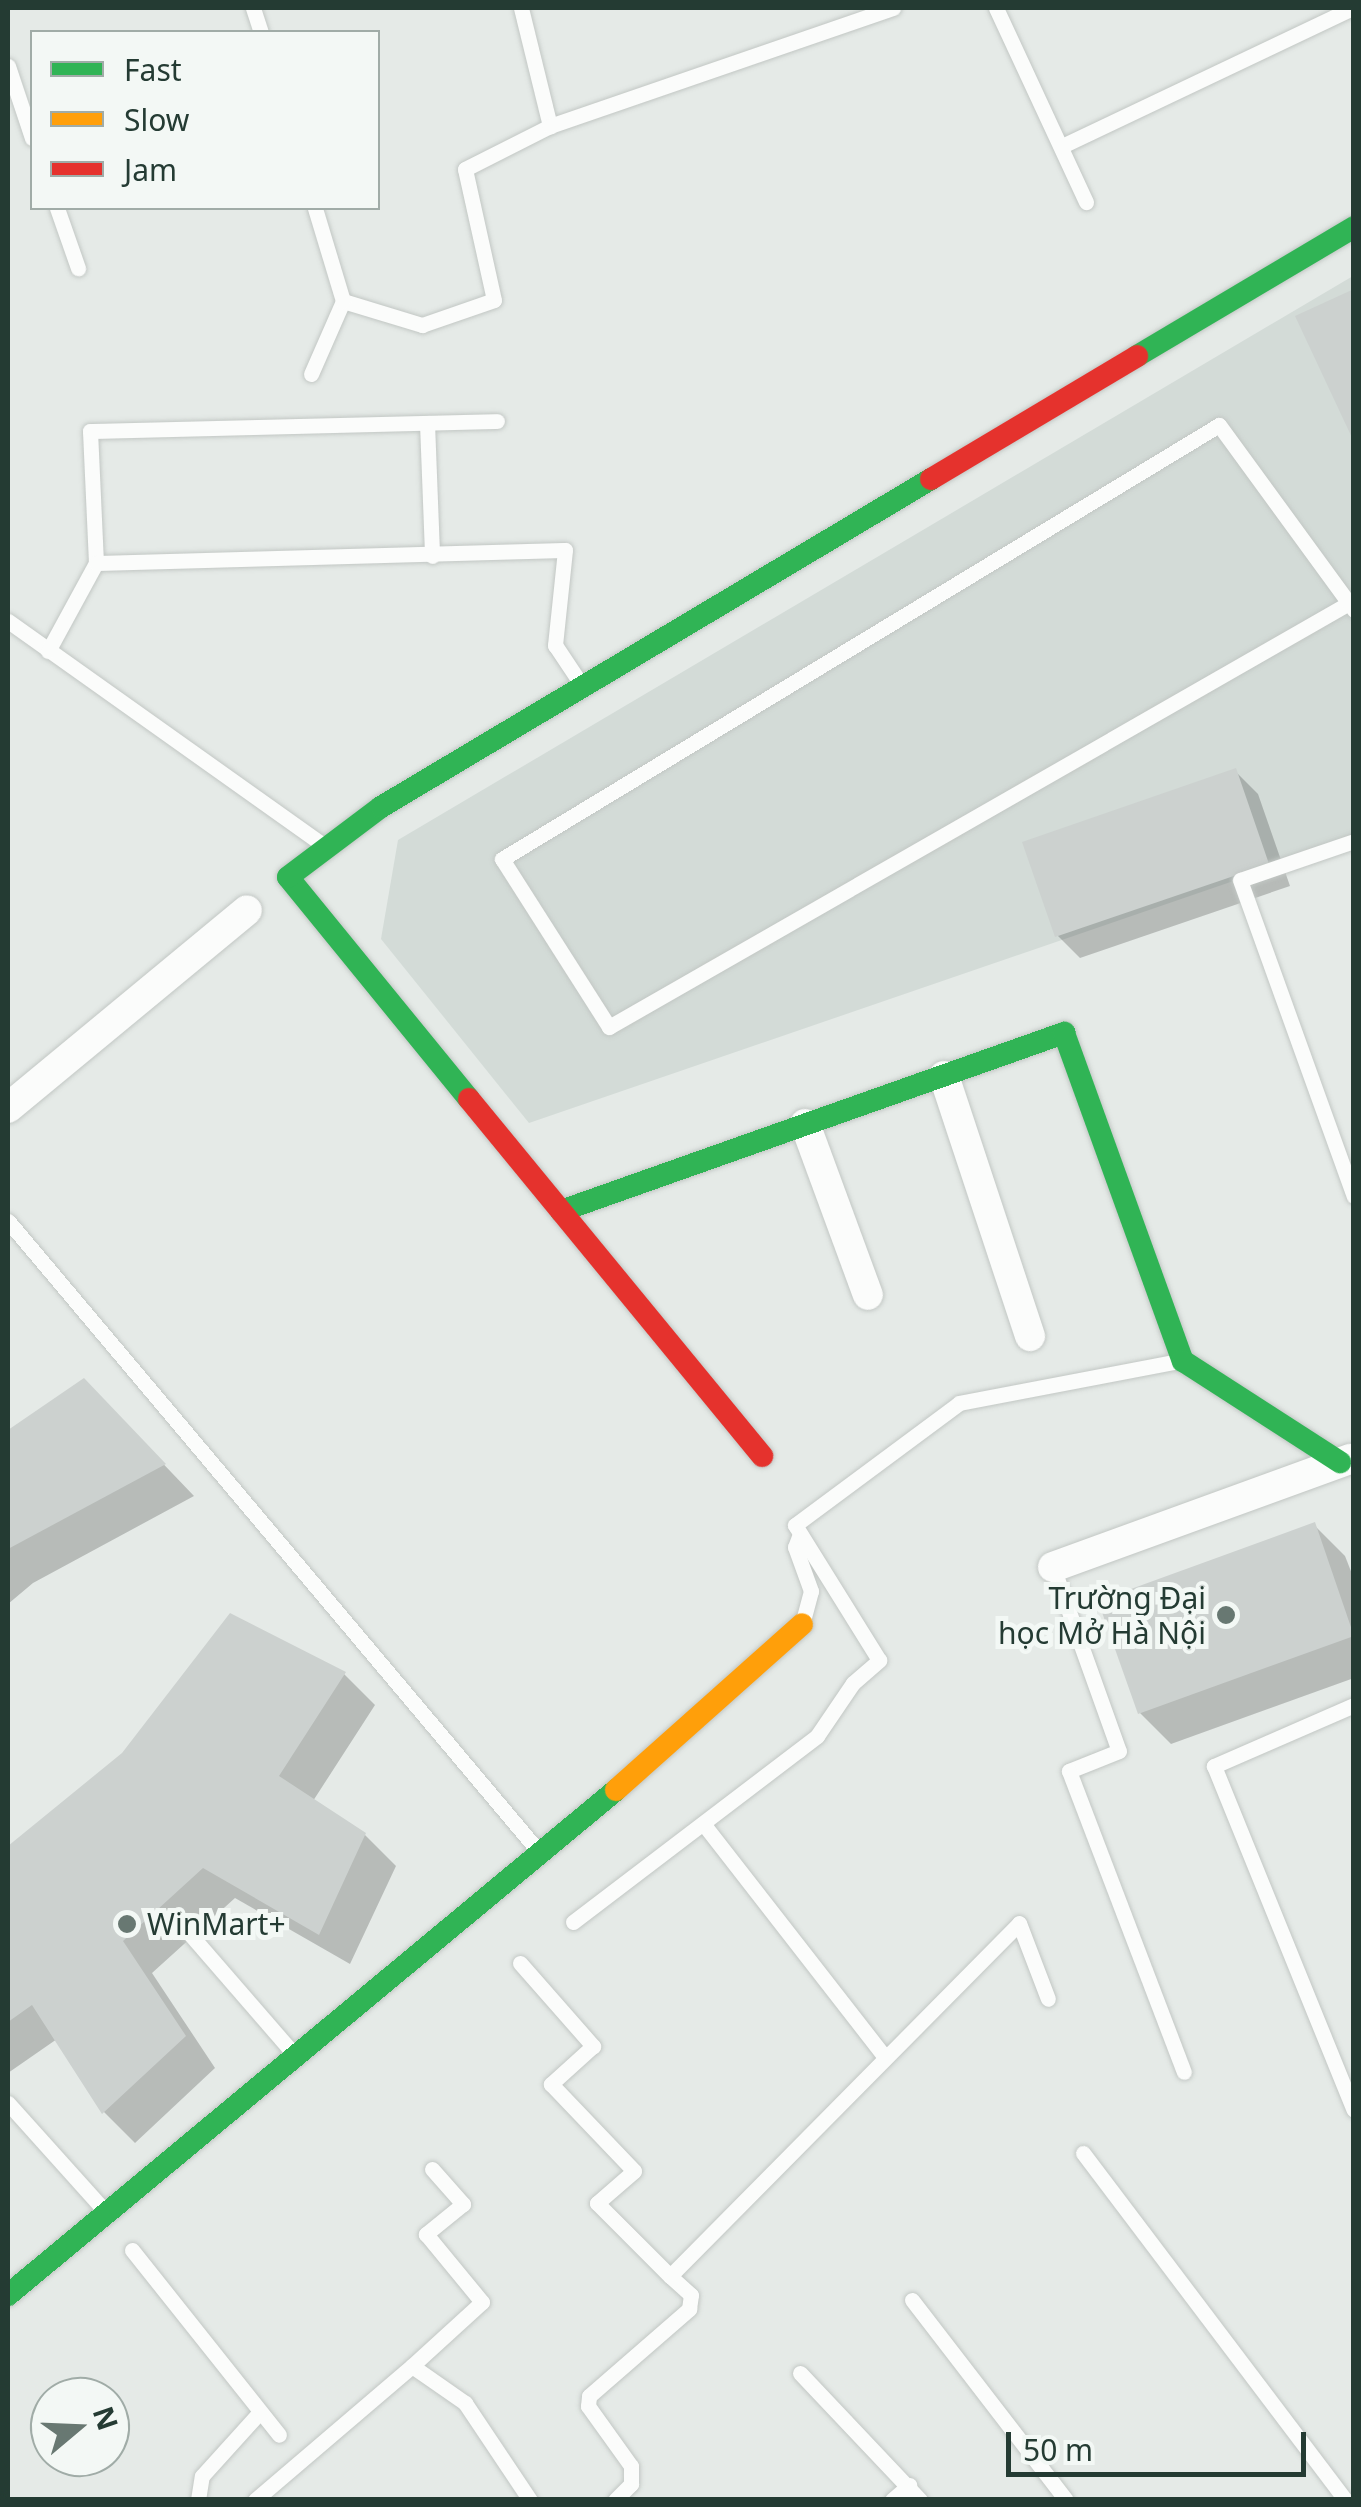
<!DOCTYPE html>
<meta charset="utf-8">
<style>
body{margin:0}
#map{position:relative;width:1361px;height:2507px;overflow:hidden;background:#e5eae7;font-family:"Noto Sans",sans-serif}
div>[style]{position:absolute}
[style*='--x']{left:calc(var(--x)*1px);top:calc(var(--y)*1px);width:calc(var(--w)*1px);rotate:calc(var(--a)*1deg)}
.built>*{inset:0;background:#d3dbd7}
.shadow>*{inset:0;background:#0003}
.building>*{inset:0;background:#ccd1cf}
.roads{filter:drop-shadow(0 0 2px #c2c7c4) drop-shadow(0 0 2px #c2c7c4)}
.lane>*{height:15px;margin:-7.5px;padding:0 7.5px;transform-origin:7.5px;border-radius:7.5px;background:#fbfcfb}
.street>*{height:30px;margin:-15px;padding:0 15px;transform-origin:15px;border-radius:15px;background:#fbfcfb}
.fast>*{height:22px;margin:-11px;padding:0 11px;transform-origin:11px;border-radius:11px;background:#30b455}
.slow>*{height:22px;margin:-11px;padding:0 11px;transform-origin:11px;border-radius:11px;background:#ff9f0a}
.jam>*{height:22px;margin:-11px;padding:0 11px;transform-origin:11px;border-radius:11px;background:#e5322d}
.dots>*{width:28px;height:28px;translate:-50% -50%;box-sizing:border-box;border:5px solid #f3f8f5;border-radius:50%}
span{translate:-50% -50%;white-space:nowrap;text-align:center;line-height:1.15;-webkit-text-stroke:10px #f3f8f5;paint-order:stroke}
.poi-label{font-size:30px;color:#243b33}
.right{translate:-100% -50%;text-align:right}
.left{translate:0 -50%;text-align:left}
.frame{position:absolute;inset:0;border:10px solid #243b33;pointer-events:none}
.legend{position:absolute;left:30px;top:30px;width:350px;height:180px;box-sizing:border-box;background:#f3f8f5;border:2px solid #a0aca7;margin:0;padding:12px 18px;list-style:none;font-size:30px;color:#243b33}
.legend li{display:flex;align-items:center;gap:20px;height:50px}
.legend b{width:50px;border:2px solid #a0aca7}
.north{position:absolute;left:30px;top:2377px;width:100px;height:100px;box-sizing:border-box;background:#f3f8f5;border:2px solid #a0aca7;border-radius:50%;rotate:71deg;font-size:28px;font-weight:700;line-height:40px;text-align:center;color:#243b33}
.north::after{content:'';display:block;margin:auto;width:35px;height:45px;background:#687872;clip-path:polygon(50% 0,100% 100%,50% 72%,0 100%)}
.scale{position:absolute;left:1006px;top:2432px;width:300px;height:45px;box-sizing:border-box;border:5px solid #243b33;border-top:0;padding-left:12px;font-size:30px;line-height:35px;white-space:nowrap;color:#243b33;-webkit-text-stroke:8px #f3f8f5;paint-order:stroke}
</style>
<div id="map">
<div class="built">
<i style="clip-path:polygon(1353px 276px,1353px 840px,529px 1123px,381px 939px,398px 840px)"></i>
</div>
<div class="shadow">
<i style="clip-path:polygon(1235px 771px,1258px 794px,1290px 886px,1080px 958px,1057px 935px)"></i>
<i style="clip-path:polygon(84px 1381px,194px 1496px,33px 1583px,8px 1604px,8px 1433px)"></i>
<i style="clip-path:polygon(1314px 1525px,1345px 1556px,1354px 1579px,1354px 1678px,1171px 1744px,1140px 1713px)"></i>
<i style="clip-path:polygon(344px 1674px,375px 1705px,313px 1801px,365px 1835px,396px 1866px,350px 1964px,235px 1898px,152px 1973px,215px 2068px,135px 2143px,104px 2112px,57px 2039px,8px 2073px,8px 1849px,124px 1754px)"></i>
</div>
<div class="building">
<i style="clip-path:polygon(1354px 289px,1354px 442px,1295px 316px)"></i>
<i style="clip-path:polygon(1236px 768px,1269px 864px,1055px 937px,1022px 842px)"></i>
<i style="clip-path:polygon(84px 1378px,166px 1464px,8px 1549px,8px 1430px)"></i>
<i style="clip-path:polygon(1315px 1522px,1354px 1636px,1138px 1714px,1098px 1601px)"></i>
<i style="clip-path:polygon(230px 1613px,346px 1672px,279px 1776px,366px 1833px,319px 1935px,203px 1868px,123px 1941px,186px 2036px,102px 2114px,32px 2005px,8px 2022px,8px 1846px,122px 1753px)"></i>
</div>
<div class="roads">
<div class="lane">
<i style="--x:253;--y:8;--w:25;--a:72"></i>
<i style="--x:521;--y:8;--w:122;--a:76.2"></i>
<i style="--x:996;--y:8;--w:214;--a:65.1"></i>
<i style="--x:8;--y:66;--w:76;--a:71.6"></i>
<i style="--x:1062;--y:146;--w:321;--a:-25.4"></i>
<i style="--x:57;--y:208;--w:64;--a:70.7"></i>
<i style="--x:343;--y:301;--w:83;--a:16.9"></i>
<i style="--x:422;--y:325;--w:76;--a:-19.1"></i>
<i style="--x:494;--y:300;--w:134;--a:-102.5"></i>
<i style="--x:465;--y:169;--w:95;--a:-26.8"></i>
<i style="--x:550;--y:126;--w:363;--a:-19"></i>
<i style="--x:311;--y:374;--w:80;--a:-66.3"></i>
<i style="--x:343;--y:301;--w:97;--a:-106.8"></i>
<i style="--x:427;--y:423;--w:133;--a:87.8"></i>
<i style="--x:96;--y:563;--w:132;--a:-92.6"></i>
<i style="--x:90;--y:431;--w:407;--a:-1.4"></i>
<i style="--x:1349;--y:603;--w:853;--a:150.19"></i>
<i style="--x:609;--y:1027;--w:199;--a:-122.5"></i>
<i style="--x:502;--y:859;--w:838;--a:-31.19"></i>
<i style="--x:1219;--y:425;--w:220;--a:53.9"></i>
<i style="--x:1349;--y:603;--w:9;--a:54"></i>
<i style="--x:8;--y:621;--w:385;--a:35.4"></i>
<i style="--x:48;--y:651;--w:100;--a:-61.4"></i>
<i style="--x:96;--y:563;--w:469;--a:-1.6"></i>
<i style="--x:565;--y:550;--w:96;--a:96"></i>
<i style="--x:555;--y:645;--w:47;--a:56.3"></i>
<i style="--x:1354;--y:841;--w:120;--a:161.1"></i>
<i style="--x:1240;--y:880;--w:336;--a:70.2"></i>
<i style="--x:8;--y:1221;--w:826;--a:49.91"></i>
<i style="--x:800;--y:1534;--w:14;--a:111"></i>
<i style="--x:795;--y:1547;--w:47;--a:70"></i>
<i style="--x:811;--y:1591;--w:30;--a:105"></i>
<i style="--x:1053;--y:1567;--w:195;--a:70.3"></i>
<i style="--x:1119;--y:1751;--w:54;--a:158.2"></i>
<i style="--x:1069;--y:1771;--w:322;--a:69.1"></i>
<i style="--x:1354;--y:1705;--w:153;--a:156.5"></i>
<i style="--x:1214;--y:1766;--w:371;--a:67.9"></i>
<i style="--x:705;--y:1826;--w:291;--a:52.1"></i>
<i style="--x:573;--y:1922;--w:307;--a:-37.3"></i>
<i style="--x:817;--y:1736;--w:64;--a:-55.8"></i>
<i style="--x:853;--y:1683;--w:35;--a:-41"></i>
<i style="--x:879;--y:1660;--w:159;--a:-121.9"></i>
<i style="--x:795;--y:1525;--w:204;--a:-36.6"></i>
<i style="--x:959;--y:1403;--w:225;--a:-10.8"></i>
<i style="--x:183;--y:1926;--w:169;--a:49.1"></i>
<i style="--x:520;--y:1963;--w:111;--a:48.7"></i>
<i style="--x:593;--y:2046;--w:57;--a:137.9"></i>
<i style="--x:551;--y:2084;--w:120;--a:46.3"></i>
<i style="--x:634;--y:2171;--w:49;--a:139.1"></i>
<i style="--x:597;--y:2203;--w:103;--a:45"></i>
<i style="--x:8;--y:2103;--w:144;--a:48.1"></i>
<i style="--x:1083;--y:2153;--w:435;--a:52.9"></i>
<i style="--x:432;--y:2169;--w:47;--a:48.5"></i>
<i style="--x:463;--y:2204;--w:48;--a:141"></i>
<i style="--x:426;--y:2234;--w:88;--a:50.5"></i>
<i style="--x:482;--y:2302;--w:95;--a:137.6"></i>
<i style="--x:412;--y:2366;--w:65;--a:34.9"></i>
<i style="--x:465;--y:2403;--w:117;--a:56.2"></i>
<i style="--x:132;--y:2250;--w:236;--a:51.5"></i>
<i style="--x:912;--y:2300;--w:252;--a:52.4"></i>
<i style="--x:800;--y:2373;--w:175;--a:46.6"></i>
<i style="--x:198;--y:2500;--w:24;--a:-81"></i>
<i style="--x:202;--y:2476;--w:84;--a:-47.9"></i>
<i style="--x:255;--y:2500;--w:206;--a:-40.5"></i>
<i style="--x:615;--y:2500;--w:23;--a:-45"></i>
<i style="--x:631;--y:2484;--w:18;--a:-90"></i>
<i style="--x:631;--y:2466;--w:74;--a:-125.6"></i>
<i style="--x:588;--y:2406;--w:10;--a:-84"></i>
<i style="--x:589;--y:2396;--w:133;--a:-41"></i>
<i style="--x:689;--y:2309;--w:14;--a:-82"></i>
<i style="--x:691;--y:2295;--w:28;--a:-138"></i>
<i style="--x:670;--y:2276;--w:496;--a:-45.3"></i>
<i style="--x:1019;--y:1923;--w:81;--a:69.1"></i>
<i style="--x:892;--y:2500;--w:23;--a:-41"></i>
</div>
<div class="street">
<i style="--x:944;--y:1076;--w:274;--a:71.7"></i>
<i style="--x:8;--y:1108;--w:310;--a:-39.6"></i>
<i style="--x:805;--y:1124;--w:182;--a:69.8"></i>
<i style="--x:1053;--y:1567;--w:316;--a:-20"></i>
</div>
<div class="fast">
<i style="--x:1137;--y:356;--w:252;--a:-30.7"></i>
<i style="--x:469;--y:1099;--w:286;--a:-129.2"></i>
<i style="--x:288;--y:877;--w:116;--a:-37"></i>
<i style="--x:381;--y:807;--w:640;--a:-30.81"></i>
<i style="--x:561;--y:1211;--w:534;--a:-19.49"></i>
<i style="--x:1064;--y:1033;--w:349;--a:70.1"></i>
<i style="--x:1183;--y:1361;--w:187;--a:32.8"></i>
<i style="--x:8;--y:2295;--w:790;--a:-39.71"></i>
</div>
<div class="slow">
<i style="--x:616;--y:1790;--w:249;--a:-41.7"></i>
</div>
<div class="jam">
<i style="--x:931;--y:479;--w:240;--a:-30.8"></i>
<i style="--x:469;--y:1099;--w:462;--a:50.6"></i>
</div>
</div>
<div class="dots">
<i style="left:1226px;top:1615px;background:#687872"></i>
<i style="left:127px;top:1924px;background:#687872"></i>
</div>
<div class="poi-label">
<span class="right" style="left:1206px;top:1615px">Trường Đại<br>học Mở Hà Nội</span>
<span class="left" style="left:147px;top:1924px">WinMart+</span>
</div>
<div class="frame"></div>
<ul class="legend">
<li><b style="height:12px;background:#30b455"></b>Fast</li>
<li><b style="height:12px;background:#ff9f0a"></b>Slow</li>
<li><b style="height:12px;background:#e5322d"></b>Jam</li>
</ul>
<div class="north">N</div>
<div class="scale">50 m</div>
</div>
